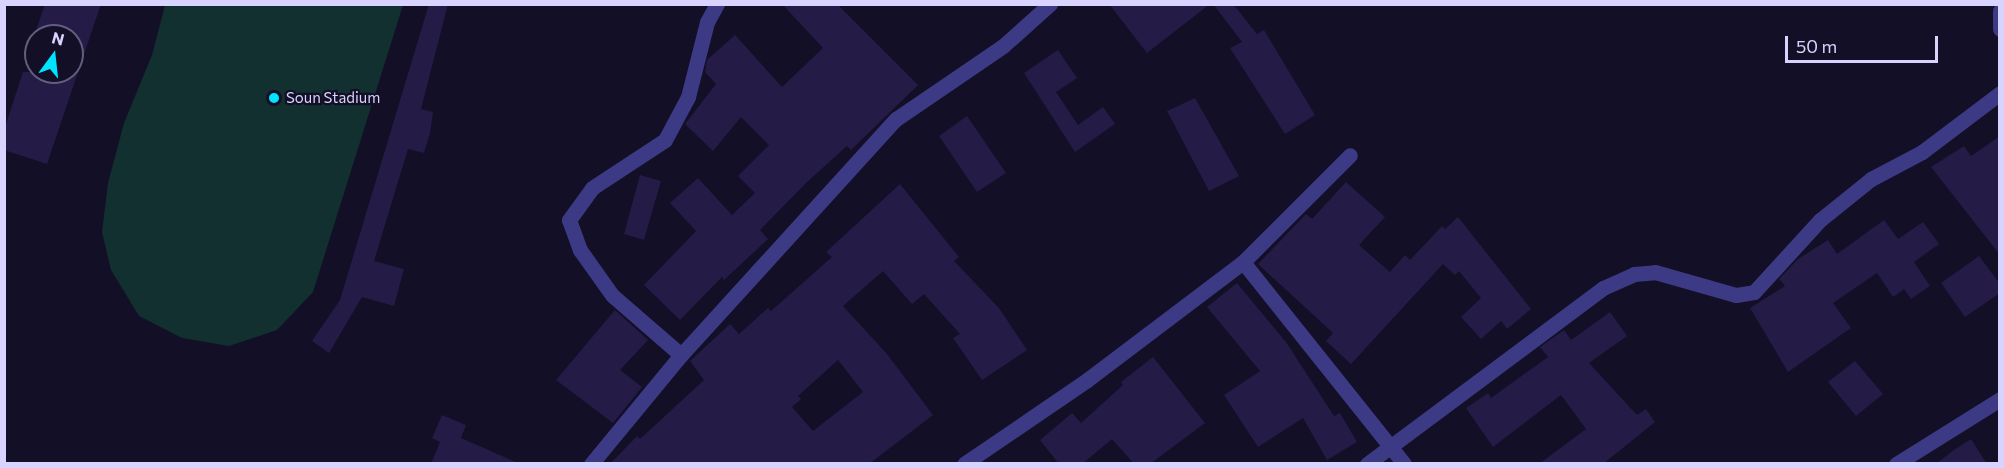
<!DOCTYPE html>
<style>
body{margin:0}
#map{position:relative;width:2004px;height:468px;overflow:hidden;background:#130f26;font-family:Commissioner,sans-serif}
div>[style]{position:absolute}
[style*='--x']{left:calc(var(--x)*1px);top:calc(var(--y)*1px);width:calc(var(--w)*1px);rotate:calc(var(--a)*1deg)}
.green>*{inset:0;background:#12302f}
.building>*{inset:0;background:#241b47}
.minor>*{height:15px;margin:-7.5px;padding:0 7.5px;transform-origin:7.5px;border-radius:7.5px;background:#3d3a85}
.dots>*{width:16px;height:16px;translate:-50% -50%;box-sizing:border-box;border:3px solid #130f26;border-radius:50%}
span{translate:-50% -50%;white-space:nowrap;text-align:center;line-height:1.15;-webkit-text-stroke:4.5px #130f26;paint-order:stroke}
.poi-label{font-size:15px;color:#d9d4ff}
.left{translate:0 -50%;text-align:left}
.frame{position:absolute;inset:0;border:6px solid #d9d4ff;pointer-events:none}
.north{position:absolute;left:24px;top:24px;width:60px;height:60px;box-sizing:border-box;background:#130f26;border:2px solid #625e7d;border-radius:50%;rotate:15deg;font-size:16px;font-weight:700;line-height:24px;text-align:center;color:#d9d4ff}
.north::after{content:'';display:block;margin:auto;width:21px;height:27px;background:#00e5ff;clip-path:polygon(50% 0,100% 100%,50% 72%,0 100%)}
.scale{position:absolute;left:1785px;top:36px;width:153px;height:27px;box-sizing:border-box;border:3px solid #d9d4ff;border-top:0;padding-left:8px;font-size:18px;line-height:21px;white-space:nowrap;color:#d9d4ff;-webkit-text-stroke:4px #130f26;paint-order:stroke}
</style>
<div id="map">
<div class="green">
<i style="clip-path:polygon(165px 5px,403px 5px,313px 292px,277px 330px,229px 346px,182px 338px,139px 316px,111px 270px,102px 232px,108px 183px,124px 123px,152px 55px)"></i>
</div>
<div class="building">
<i style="clip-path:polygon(45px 4px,101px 4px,47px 164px,4px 150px,4px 130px,23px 72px,72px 72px,72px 36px,34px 36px)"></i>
<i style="clip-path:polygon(429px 4px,448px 4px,421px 109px,433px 112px,430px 133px,424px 153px,408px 149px,374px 261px,404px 269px,394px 306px,362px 297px,329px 353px,312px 341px,340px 300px)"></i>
<i style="clip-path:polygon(782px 4px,837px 4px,918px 85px,851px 150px,847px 146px,807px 182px,760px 230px,768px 239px,724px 280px,722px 277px,680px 320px,644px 285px,696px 231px,670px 203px,698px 178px,732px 215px,755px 193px,738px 176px,769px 145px,741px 117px,713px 151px,685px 124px,716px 84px,705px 72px,707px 60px,735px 35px,782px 87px,823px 48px)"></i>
<i style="clip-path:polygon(1109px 4px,1210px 4px,1147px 53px)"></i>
<i style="clip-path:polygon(1213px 4px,1233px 4px,1257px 34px,1264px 30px,1315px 115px,1285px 134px,1230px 48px,1242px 42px)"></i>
<i style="clip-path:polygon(1058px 50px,1077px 78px,1056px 92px,1078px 125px,1103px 107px,1115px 124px,1075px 152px,1024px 73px)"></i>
<i style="clip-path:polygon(1195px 98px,1239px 176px,1209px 191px,1167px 111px)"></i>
<i style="clip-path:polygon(967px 116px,1006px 173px,977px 192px,939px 136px)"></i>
<i style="clip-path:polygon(2000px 136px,2000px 255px,1931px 167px,1964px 146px,1971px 156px)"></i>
<i style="clip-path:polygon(640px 175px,661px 181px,644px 240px,624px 234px)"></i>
<i style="clip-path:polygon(1346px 182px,1385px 217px,1359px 245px,1390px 272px,1405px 255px,1410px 260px,1442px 226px,1445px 229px,1458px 217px,1531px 309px,1507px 329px,1501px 321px,1481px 339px,1461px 317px,1481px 298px,1459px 271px,1455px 275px,1443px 264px,1351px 364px,1326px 341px,1333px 333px,1258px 264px,1306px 214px,1312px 219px)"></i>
<i style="clip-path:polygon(evenodd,900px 184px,959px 257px,954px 261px,999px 308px,1027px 350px,982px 380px,953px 338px,960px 334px,924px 294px,912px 304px,883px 271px,843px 306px,887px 354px,933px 415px,869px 464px,610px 464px,637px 436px,640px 439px,704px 380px,690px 361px,730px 324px,739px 334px,768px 308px,771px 311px,832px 257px,826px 252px,900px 184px,838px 360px,863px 392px,813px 431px,792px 407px,801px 399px,798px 396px,838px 360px)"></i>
<i style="clip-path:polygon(1884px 220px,1898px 239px,1923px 222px,1939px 244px,1914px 262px,1930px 286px,1911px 299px,1904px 289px,1893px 297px,1877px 273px,1833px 303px,1851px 328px,1788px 372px,1750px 308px,1785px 286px,1779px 279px,1798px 259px,1828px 240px,1837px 254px)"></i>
<i style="clip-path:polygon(1979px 256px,2000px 284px,2000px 293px,1965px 317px,1941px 283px)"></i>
<i style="clip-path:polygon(1237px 283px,1286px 342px,1334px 416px,1340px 413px,1357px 442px,1327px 460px,1303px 418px,1258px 447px,1224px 395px,1260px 371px,1207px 307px)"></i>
<i style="clip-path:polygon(615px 310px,648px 340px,620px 370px,642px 387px,613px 423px,556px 380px)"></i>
<i style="clip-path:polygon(1610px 312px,1627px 336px,1589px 363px,1637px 415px,1646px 409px,1655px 422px,1603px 464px,1539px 464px,1586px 429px,1561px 395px,1493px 447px,1466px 408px,1488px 393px,1491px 398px,1548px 357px,1540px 347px,1564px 330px,1571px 340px)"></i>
<i style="clip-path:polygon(1153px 357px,1205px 423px,1150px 464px,1134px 464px,1112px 439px,1082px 464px,1059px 464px,1040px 440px,1072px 413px,1081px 423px,1123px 385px,1121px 382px)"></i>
<i style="clip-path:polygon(1855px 361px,1883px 394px,1856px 416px,1828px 382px)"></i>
<i style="clip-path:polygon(442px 415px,466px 425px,461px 438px,520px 464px,431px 464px,440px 442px,432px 438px)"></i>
<i style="clip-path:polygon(1971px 439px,1987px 464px,1936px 464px,1954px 450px)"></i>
</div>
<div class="minor">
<i style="--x:2000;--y:11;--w:18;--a:90"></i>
<i style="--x:1243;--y:262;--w:258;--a:51.4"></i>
<i style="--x:681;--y:355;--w:91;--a:-139"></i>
<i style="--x:612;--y:295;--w:55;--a:-125.4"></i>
<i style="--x:580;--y:250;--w:32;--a:-110"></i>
<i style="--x:569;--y:220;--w:39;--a:-54"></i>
<i style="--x:592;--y:188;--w:87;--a:-33.3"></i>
<i style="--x:665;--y:140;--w:49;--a:-61.9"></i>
<i style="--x:688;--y:97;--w:77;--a:-75.8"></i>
<i style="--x:707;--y:22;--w:21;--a:-61"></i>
<i style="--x:591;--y:464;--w:141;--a:-50.5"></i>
<i style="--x:681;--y:355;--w:319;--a:-47.7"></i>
<i style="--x:896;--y:119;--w:130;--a:-34.3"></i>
<i style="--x:1003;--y:46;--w:63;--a:-41.8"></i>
<i style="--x:964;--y:464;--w:149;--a:-34.3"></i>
<i style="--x:1087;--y:380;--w:196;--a:-37.1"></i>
<i style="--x:1243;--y:262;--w:151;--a:-45"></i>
<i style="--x:1367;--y:464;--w:294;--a:-36.7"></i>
<i style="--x:1603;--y:288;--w:34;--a:-24"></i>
<i style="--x:1634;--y:274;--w:21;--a:-5"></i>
<i style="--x:1655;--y:272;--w:84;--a:15.9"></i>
<i style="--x:1736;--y:295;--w:18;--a:-9"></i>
<i style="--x:1754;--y:292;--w:98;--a:-47.5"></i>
<i style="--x:1820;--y:220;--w:65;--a:-38.8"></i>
<i style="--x:1871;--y:179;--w:58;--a:-27.9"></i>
<i style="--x:1922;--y:152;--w:98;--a:-37.1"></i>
<i style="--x:1896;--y:464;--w:123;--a:-32"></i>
</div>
<div class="dots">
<i style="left:274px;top:98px;background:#00e5ff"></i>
</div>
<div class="poi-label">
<span class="left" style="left:286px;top:98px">Soun Stadium</span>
</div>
<div class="frame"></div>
<div class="north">N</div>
<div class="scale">50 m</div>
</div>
